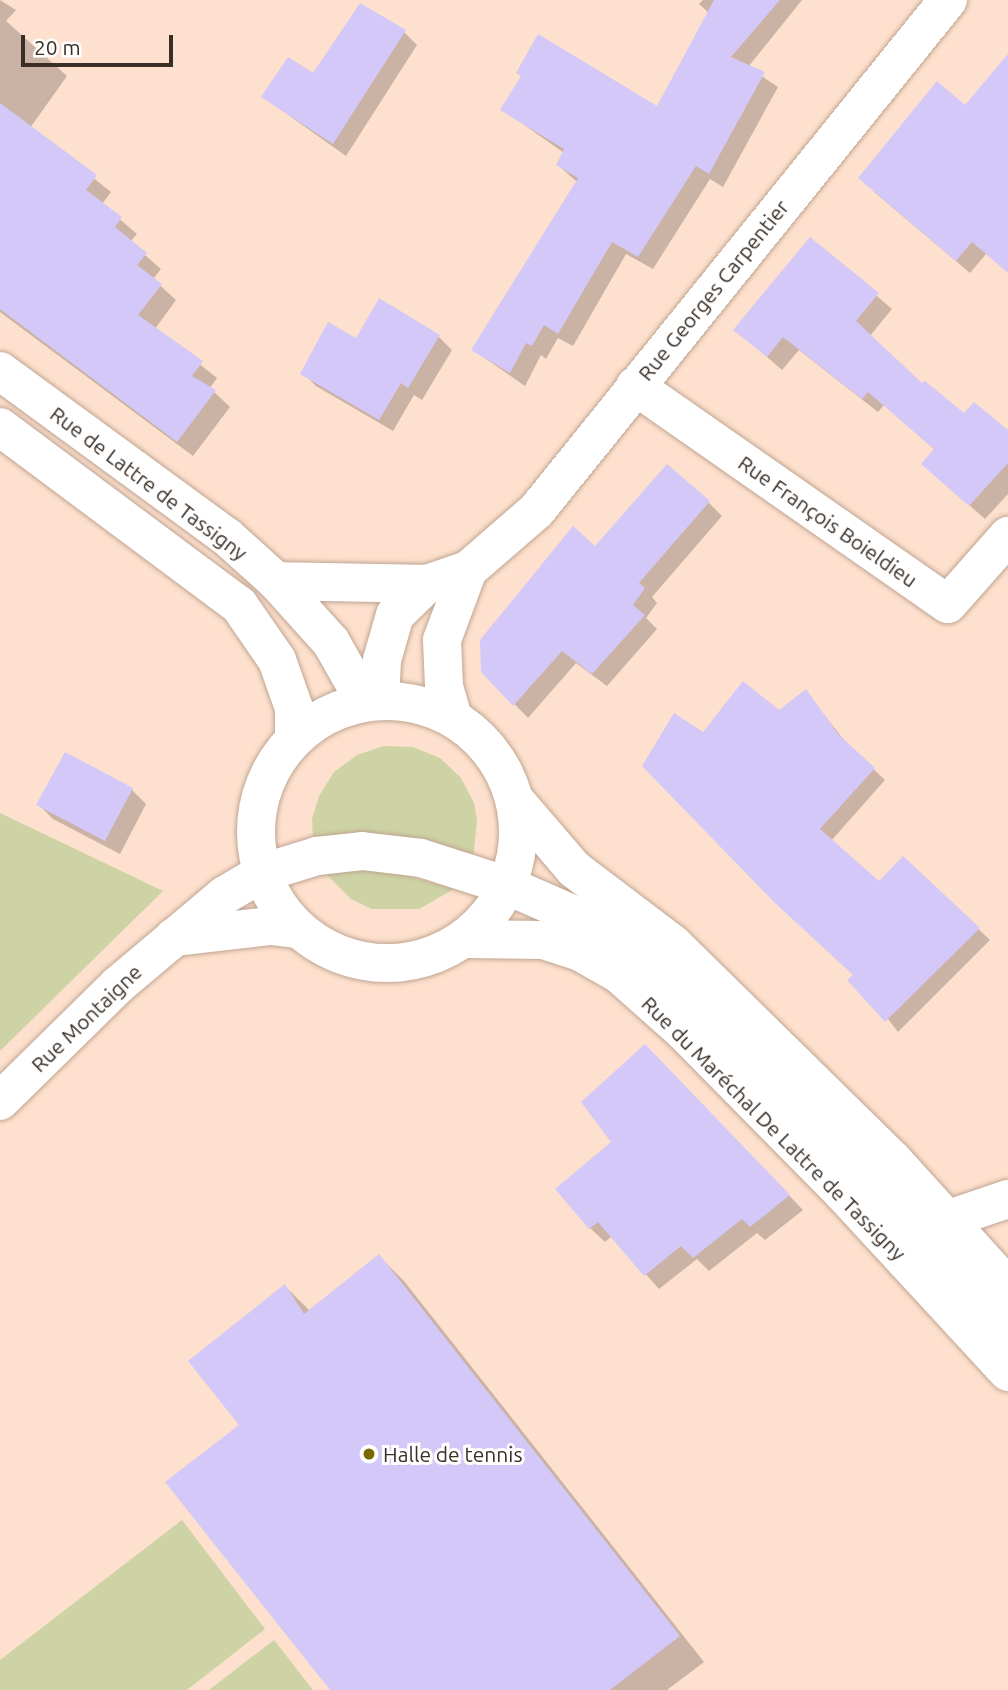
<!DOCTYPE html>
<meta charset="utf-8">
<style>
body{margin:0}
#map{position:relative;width:1008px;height:1690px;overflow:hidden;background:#fde0cd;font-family:Ubuntu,sans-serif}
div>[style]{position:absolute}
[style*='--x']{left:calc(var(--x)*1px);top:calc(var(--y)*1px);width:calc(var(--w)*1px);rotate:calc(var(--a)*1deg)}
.green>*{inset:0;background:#cdd3a4}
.shadow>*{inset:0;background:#0003}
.building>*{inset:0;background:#d3c8f7}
.roads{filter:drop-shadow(0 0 2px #c0a592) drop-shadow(0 0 2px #c0a592)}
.minor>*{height:38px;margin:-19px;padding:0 19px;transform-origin:19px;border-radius:19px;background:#fff}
.major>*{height:38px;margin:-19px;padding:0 19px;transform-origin:19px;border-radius:19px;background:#fff}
.major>.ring{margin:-19px;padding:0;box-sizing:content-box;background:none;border:38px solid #fff;border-radius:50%}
.dots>*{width:19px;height:19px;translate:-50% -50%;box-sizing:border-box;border:4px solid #fff;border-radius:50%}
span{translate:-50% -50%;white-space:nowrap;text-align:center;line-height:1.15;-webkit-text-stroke:6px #fff;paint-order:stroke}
.street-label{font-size:21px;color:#3a2f27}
.poi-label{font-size:21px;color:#3a2f27}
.left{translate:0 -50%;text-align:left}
.scale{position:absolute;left:21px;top:35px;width:152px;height:32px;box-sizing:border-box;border:4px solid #3a2f27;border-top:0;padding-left:9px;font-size:21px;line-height:24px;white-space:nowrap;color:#3a2f27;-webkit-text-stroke:5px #fff;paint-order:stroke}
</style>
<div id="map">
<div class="green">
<i style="clip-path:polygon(384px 746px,413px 747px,440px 758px,461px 778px,474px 803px,477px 820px,473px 859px,313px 842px,312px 819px,319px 796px,334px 772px,357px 755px)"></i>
<i style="clip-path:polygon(0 813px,163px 891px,0 1051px)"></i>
<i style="clip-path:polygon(360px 869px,400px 874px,454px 889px,419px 909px,372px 909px,351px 899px,326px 874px)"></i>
<i style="clip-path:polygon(182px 1520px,265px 1629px,187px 1690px,0 1690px,0 1660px)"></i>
<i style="clip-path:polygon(274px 1640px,313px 1690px,209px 1690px)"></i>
</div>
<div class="shadow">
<i style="clip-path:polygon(0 0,16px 10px,6px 21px,67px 76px,30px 128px,111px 192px,102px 204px,137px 234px,130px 242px,161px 269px,153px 279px,176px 300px,155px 329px,217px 378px,210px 388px,230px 407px,193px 456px,0 312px)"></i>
<i style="clip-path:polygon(703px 0,802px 0,748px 67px,778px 87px,723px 187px,710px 179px,653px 269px,626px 254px,573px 346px,558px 338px,546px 359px,541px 355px,525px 386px,473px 350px,577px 182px,558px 165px,564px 153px,503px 110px,657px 109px,709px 13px,699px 4px)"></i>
<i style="clip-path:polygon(404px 32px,417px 45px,346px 156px,263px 97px)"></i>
<i style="clip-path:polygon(1008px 91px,1008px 228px,970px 273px,873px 191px,965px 107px)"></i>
<i style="clip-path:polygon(810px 239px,892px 309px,869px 337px,921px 385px,964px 416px,1008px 432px,1008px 494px,985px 519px,923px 464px,935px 450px,884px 405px,878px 412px,799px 350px,782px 370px,736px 330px)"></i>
<i style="clip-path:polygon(439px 337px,452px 350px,422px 400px,414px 395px,393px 431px,316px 386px,303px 373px,356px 340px)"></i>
<i style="clip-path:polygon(708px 502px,722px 516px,652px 597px,657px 603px,646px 618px,657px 629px,607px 686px,576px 663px,528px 718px,483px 672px,595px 548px)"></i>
<i style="clip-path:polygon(806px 692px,848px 745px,885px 780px,831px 841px,879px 884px,903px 858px,990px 940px,898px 1032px,855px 976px,704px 734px,779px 712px)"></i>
<i style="clip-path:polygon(132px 790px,146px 804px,120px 854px,53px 819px,39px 805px)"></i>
<i style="clip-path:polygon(659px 1060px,803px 1210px,765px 1240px,757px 1233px,709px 1271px,697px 1259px,659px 1289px,612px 1236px,605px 1242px,590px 1228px,614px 1142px)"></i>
<i style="clip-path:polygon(379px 1256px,404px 1281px,704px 1662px,667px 1690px,332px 1690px,241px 1426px,285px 1286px,310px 1311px)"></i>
</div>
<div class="building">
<i style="clip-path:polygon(714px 0,780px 0,731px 57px,765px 72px,709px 174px,696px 166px,638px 257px,612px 242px,558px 334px,544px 325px,532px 346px,526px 343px,510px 373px,471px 350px,578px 178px,556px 165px,564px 149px,500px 110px,521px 76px,516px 73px,538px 34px,657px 106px)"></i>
<i style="clip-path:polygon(360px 3px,406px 30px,333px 144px,261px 97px,288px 57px,313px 73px)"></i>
<i style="clip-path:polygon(1008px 54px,1008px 273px,972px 242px,956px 261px,858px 178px,937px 81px,965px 105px)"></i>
<i style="clip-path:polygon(0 103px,97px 175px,86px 190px,122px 217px,115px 227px,147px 253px,137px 265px,162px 284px,138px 315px,203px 361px,192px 376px,216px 390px,177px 442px,0 309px)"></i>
<i style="clip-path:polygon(810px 237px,879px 293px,856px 321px,922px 383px,925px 381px,964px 413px,974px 402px,1008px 430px,1008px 463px,969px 506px,921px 464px,934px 449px,868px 392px,862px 399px,783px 337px,767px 357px,733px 330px)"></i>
<i style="clip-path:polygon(379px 298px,440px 335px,408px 388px,401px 383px,379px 420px,300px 374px,328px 322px,356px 338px)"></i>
<i style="clip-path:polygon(667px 464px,710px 501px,639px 583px,645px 588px,633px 605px,645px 615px,592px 674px,562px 651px,513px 706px,481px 672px,480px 640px,573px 526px,595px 546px)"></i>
<i style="clip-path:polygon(743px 681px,779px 710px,806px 689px,838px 734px,875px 768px,820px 829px,879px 881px,903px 856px,980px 928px,885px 1022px,847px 980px,853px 975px,775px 903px,642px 766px,674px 713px,703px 732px)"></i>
<i style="clip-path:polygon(65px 752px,133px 788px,105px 841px,36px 805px)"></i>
<i style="clip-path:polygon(645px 1044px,790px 1195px,750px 1227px,742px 1219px,693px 1258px,681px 1246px,644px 1276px,598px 1222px,589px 1229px,555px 1189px,611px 1142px,581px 1102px)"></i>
<i style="clip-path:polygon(379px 1254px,680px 1636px,610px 1690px,330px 1690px,165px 1482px,239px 1425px,188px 1361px,285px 1284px,304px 1314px)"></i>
</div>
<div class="roads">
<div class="minor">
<i style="--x:635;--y:386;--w:381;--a:34.9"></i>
<i style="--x:948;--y:604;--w:91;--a:-48.6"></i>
<i style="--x:380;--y:700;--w:40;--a:-87.1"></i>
<i style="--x:382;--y:660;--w:47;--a:-73.9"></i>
<i style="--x:395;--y:615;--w:45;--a:-44.1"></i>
<i style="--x:427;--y:584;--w:43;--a:-18.9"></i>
<i style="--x:468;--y:570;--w:91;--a:-41"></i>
<i style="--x:537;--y:510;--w:655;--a:-51.14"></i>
<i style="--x:453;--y:718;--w:33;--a:-106"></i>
<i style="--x:444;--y:686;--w:46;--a:-92.5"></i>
<i style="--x:442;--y:640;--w:75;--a:-69.6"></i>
<i style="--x:174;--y:937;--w:98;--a:-6.5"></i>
<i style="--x:271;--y:926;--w:26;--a:7"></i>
<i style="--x:0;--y:1101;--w:165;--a:-44.5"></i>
<i style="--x:118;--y:985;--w:140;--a:-40.1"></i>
<i style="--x:225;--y:895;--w:43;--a:-30.7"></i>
<i style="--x:262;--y:873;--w:58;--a:-17.2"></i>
<i style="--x:317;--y:856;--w:45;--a:-6.3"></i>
<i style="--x:362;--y:851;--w:59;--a:6.8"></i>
<i style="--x:421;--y:858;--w:91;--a:17.8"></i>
<i style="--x:508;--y:886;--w:95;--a:23.6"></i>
<i style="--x:595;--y:924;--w:73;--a:33.9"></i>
<i style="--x:656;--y:965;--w:506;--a:45.96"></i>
<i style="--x:949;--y:1219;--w:62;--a:-18.7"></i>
</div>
<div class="major">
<i style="--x:0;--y:371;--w:281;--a:36.2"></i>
<i style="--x:227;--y:537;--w:66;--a:41.9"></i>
<i style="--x:276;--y:581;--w:82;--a:48"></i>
<i style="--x:331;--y:642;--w:69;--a:60.5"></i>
<i style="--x:0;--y:427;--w:298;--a:36.7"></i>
<i style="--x:239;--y:605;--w:67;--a:55.4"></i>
<i style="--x:277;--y:660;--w:51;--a:70.5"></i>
<i style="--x:294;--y:708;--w:31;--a:90"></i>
<i style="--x:276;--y:581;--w:151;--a:1.1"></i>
<i class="ring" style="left:256px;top:701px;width:224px;height:224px"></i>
<i style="--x:515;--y:800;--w:91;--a:49.5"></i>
<i style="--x:574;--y:869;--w:124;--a:37.1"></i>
<i style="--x:673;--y:944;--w:308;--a:44.5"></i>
<i style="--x:893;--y:1160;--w:171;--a:47.8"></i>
<i style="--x:465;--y:939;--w:78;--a:0.7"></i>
<i style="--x:543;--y:940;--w:39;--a:18"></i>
<i style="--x:580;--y:952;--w:45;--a:29.4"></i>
<i style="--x:619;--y:974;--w:87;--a:41.7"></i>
<i style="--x:684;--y:1032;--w:225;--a:45.4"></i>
<i style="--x:842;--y:1192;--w:245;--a:47.3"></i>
</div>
</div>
<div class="dots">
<i style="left:369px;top:1454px;background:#776a01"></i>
</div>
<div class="street-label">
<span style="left:713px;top:290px;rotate:-51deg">Rue Georges Carpentier</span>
<span style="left:149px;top:483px;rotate:37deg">Rue de Lattre de Tassigny</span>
<span style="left:828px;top:521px;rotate:35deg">Rue François Boieldieu</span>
<span style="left:86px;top:1018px;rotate:-44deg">Rue Montaigne</span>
<span style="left:774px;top:1128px;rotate:45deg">Rue du Maréchal De Lattre de Tassigny</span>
</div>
<div class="poi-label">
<span class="left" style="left:383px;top:1454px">Halle de tennis</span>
</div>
<div class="scale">20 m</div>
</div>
